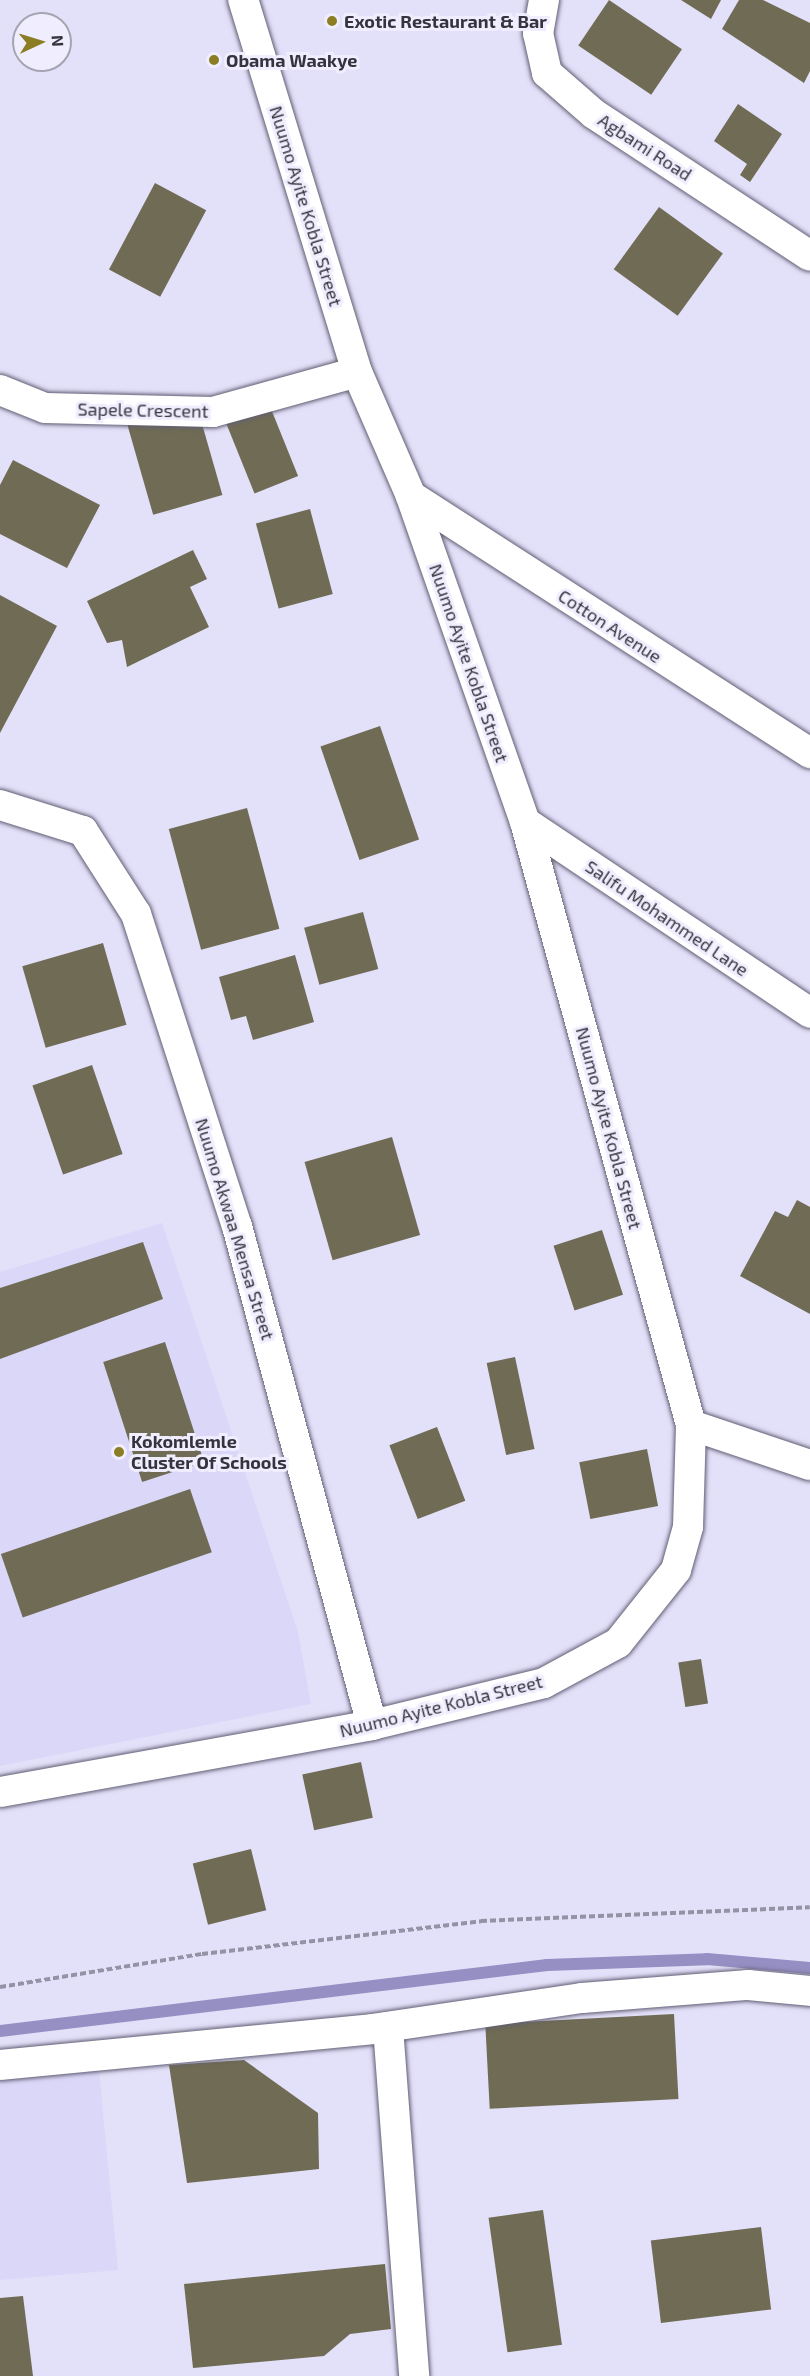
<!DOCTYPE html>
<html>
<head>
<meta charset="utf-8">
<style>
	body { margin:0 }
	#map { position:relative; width:810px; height:2376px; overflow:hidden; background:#e3e0f9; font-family:"Exo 2",sans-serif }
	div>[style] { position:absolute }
	.built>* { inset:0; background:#dbd7f8 }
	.stream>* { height:12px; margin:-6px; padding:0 6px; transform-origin:6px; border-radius:6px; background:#968fc3 }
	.building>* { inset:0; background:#6f6b54; transform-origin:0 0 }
	.path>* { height:4px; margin-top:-2px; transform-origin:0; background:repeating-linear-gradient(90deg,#9492a4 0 6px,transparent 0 9px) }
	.roads { filter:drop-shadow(0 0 2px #615e74) drop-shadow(0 0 2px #615e74) }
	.minor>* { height:30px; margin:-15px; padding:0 15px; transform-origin:15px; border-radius:15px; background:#fff }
	.dots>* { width:16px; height:16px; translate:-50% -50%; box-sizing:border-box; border:3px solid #f0eefe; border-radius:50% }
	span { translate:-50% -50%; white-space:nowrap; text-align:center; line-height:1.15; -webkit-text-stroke:6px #f0eefe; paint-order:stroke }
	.poi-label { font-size:18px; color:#35343e; font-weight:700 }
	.left { translate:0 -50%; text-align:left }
	.street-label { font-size:18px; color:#35343e }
	.north { position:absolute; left:12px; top:12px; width:60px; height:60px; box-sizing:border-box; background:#f0eefe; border:2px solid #a5a4b1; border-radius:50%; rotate:86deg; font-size:16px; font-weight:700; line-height:24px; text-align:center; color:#35343e }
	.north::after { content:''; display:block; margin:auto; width:21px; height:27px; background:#8a7d23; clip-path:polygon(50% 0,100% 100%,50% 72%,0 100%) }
</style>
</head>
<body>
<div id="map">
	<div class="built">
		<div style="clip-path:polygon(162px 1223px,298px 1632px,311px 1704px,0 1766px,0 1272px)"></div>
		<div style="clip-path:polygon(99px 2070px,118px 2270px,0 2280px,0 2080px)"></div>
	</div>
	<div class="stream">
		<div style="left:0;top:2031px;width:551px;rotate:-6.88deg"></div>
		<div style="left:547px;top:1965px;width:160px;rotate:-2.1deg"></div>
		<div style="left:707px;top:1959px;width:103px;rotate:5deg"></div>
	</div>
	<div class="building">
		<div style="left:609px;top:0;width:88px;height:55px;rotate:34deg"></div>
		<div style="clip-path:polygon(681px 0,721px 0,711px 19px)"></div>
		<div style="clip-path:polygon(739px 0,763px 0,810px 23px,810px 71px,804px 83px,722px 29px)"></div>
		<div style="clip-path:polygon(738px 104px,782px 134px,750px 182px,740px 175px,747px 164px,714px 141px)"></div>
		<div style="left:155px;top:183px;width:58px;height:98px;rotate:28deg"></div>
		<div style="left:659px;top:207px;width:79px;height:77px;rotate:36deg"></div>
		<div style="left:194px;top:396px;width:103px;height:72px;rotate:74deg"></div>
		<div style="left:267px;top:399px;width:83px;height:47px;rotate:68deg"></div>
		<div style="clip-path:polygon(13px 460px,100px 505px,67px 568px,0 534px,0 485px)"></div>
		<div style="left:310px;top:509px;width:88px;height:56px;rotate:75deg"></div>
		<div style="clip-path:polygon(193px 550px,207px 579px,190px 587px,209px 627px,127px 667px,122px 640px,107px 643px,87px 601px)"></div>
		<div style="clip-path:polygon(0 595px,57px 626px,0 733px)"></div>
		<div style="left:380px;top:726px;width:120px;height:63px;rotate:71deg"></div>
		<div style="left:247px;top:808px;width:125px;height:81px;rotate:75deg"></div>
		<div style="left:363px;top:912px;width:59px;height:61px;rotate:75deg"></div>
		<div style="left:103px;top:943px;width:85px;height:84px;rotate:74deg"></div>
		<div style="clip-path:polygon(295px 955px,314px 1022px,253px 1040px,246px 1016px,231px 1020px,219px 977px)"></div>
		<div style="left:92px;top:1065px;width:94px;height:63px;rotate:71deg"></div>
		<div style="left:392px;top:1137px;width:102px;height:91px;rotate:74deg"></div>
		<div style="clip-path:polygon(797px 1200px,810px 1207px,810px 1314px,740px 1276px,775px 1211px,788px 1217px)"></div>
		<div style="left:602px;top:1230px;width:68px;height:51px;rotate:72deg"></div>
		<div style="clip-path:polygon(143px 1242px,163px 1299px,0 1359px,0 1288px)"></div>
		<div style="left:165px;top:1342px;width:126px;height:65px;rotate:72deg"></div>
		<div style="left:515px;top:1357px;width:94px;height:29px;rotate:78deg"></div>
		<div style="left:437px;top:1427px;width:79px;height:51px;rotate:69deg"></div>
		<div style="left:647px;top:1449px;width:58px;height:69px;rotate:79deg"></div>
		<div style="left:190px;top:1489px;width:67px;height:200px;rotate:71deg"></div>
		<div style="left:701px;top:1659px;width:45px;height:23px;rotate:81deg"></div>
		<div style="left:361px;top:1762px;width:57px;height:60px;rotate:78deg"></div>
		<div style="left:251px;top:1849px;width:63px;height:60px;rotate:76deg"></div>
		<div style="left:674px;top:2014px;width:85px;height:189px;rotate:87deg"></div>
		<div style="clip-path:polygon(244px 2060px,318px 2113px,319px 2169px,187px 2183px,169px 2065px)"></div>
		<div style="left:543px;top:2210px;width:136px;height:55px;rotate:82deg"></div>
		<div style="left:761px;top:2227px;width:83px;height:111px;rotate:83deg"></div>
		<div style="clip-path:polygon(385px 2264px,391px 2329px,350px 2334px,324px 2356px,193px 2368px,184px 2284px)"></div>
		<div style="clip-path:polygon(23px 2296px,33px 2376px,0 2376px,0 2298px)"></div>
	</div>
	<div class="path">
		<div style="left:0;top:1987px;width:205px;rotate:-9.3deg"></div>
		<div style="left:202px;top:1954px;width:281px;rotate:-6.7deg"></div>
		<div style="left:481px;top:1921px;width:329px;rotate:-2.4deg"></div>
	</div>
	<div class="roads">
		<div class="minor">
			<div style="left:544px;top:0;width:34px;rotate:100deg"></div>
			<div style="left:538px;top:33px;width:41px;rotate:77.3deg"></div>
			<div style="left:547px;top:73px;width:62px;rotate:41.1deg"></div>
			<div style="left:594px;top:114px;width:258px;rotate:33.3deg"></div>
			<div style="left:0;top:390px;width:48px;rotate:21.8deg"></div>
			<div style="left:45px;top:408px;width:168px;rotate:1.4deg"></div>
			<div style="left:213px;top:412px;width:149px;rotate:-15.5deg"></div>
			<div style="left:411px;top:496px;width:475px;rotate:32.8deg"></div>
			<div style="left:0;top:805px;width:87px;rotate:17.4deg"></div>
			<div style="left:83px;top:831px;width:98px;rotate:57.4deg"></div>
			<div style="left:136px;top:914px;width:328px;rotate:72.1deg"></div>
			<div style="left:237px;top:1226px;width:517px;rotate:74.86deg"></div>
			<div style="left:525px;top:822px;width:343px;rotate:33.8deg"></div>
			<div style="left:691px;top:1425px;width:126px;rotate:18.6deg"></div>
			<div style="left:0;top:1792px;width:378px;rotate:-10.2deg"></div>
			<div style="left:372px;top:1725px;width:177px;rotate:-13.7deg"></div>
			<div style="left:544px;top:1683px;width:84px;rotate:-28.4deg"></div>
			<div style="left:618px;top:1643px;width:93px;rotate:-51.5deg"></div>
			<div style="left:676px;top:1570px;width:45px;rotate:-74.4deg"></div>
			<div style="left:688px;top:1527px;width:102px;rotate:-88.3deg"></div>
			<div style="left:691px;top:1425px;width:625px;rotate:-105.39deg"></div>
			<div style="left:525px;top:822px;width:345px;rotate:-109.3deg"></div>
			<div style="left:411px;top:496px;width:135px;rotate:-113.5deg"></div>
			<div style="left:357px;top:372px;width:389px;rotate:-107deg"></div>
			<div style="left:388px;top:2027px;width:350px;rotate:85.7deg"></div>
			<div style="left:0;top:2065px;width:374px;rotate:-5.5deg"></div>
			<div style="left:372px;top:2029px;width:212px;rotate:-8.4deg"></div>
			<div style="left:582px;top:1998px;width:167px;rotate:-4.5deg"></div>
			<div style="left:748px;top:1985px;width:62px;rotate:5.5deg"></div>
		</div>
	</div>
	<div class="dots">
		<div style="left:332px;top:21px;background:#8a7d23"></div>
		<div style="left:214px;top:60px;background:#8a7d23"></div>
		<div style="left:119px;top:1452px;background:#8a7d23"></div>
	</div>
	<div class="poi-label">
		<span class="left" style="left:344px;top:21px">Exotic Restaurant &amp; Bar</span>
		<span class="left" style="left:226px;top:60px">Obama Waakye</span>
		<span class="left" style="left:131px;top:1452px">Kokomlemle<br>Cluster Of Schools</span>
	</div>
	<div class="street-label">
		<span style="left:645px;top:147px;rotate:33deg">Agbami Road</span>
		<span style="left:306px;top:206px;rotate:73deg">Nuumo Ayite Kobla Street</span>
		<span style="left:143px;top:410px;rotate:1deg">Sapele Crescent</span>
		<span style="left:610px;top:626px;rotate:33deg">Cotton Avenue</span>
		<span style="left:469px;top:663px;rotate:71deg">Nuumo Ayite Kobla Street</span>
		<span style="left:667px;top:918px;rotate:34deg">Salifu Mohammed Lane</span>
		<span style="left:609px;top:1128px;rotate:75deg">Nuumo Ayite Kobla Street</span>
		<span style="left:235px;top:1229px;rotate:73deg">Nuumo Akwaa Mensa Street</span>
		<span style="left:441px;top:1706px;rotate:-14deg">Nuumo Ayite Kobla Street</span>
	</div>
	<div class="north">N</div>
</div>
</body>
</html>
